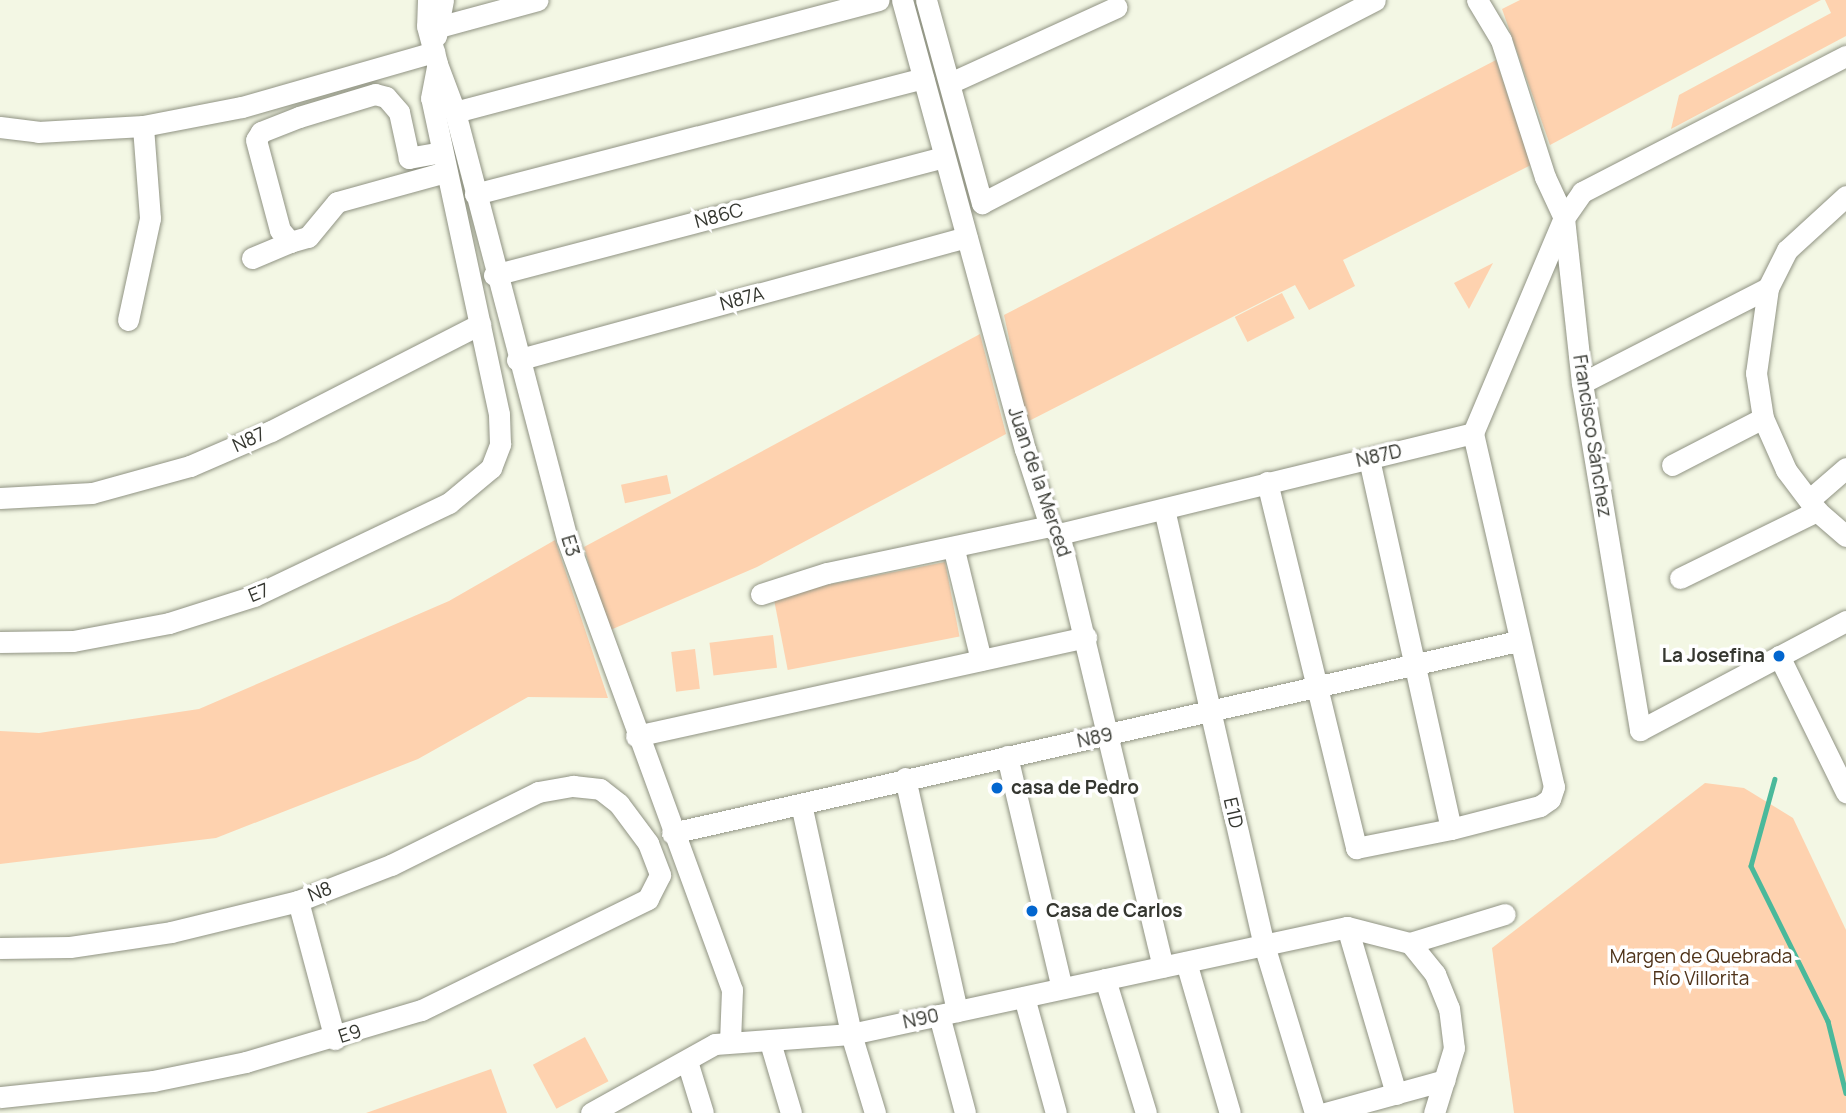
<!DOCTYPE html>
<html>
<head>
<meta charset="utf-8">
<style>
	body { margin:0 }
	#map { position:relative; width:1846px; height:1113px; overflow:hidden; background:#f3f7e4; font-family:Manrope,sans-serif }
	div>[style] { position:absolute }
	.green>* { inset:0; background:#fed2af; transform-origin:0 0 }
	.stream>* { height:4.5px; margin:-2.25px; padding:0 2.25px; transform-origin:2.25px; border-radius:2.25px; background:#4ab99b }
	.roads { filter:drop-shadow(0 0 2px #909383) drop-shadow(0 0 2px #909383) }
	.minor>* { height:21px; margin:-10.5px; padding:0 10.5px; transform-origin:10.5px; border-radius:10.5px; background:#fff }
	.dots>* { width:19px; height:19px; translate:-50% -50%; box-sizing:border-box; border:4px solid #fff; border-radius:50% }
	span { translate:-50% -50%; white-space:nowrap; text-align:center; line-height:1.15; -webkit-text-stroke:7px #fff; paint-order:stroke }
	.street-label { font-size:19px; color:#353730 }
	.poi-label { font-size:19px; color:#353730; font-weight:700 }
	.right { translate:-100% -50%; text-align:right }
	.left { translate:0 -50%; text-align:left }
	.park-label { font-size:19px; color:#4e3218 }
</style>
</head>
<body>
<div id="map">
	<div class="green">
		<div style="clip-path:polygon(1520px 0,1821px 0,1550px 145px,1502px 9px)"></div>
		<div style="clip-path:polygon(1825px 0,1846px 0,1846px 36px,1671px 129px,1679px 95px,1831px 13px)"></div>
		<div style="clip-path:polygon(1496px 60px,1531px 165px,1343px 260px,1355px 286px,1309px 310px,1295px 285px,1027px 422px,1004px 315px)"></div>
		<div style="clip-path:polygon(1493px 263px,1469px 309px,1454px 283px)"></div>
		<div style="left:1282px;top:293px;width:28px;height:53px;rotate:63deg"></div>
		<div style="clip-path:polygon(980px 334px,1006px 434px,757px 567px,608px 631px,584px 547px)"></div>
		<div style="left:667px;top:475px;width:19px;height:47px;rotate:78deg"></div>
		<div style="clip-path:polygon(555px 540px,608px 698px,528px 697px,418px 759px,216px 838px,0 864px,0 731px,39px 733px,199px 709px,449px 601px)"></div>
		<div style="left:945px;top:562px;width:76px;height:175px;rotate:79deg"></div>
		<div style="left:773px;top:635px;width:33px;height:64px;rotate:83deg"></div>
		<div style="left:695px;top:649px;width:40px;height:24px;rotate:83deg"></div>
		<div style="clip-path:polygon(1705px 783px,1744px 788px,1793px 818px,1846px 930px,1846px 1113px,1514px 1113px,1492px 948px)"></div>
		<div style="left:585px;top:1037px;width:50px;height:59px;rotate:62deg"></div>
		<div style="clip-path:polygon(491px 1069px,507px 1113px,366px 1113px)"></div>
	</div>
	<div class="stream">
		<div style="left:1775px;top:779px;width:90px;rotate:105.4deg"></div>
		<div style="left:1751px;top:866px;width:173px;rotate:63.6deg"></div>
		<div style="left:1828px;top:1021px;width:74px;rotate:76deg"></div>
	</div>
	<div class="roads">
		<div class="minor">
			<div style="left:428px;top:0;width:26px;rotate:92deg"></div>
			<div style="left:427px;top:26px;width:39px;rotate:75deg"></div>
			<div style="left:437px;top:64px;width:51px;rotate:69.4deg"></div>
			<div style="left:455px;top:112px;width:441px;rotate:75.3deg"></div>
			<div style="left:567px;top:539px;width:480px;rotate:69.9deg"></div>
			<div style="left:732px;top:990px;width:51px;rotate:92.2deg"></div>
			<div style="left:902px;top:0;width:466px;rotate:74.7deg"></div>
			<div style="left:1025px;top:449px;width:81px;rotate:72deg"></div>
			<div style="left:1050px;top:526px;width:12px;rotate:42deg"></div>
			<div style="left:1059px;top:534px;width:445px;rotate:76.5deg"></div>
			<div style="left:926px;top:0;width:211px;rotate:74.6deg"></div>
			<div style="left:982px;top:203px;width:442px;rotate:-27.3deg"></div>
			<div style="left:1477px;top:0;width:47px;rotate:59deg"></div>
			<div style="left:1501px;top:40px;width:144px;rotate:72.2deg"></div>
			<div style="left:1545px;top:177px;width:45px;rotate:65.1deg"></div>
			<div style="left:1564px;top:218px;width:166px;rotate:83.8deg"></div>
			<div style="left:1582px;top:383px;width:352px;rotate:80.5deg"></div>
			<div style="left:1640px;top:730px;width:233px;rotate:-27.9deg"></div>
			<div style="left:442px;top:26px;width:99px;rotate:-15.2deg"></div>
			<div style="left:436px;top:36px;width:37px;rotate:-79deg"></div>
			<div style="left:950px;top:83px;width:183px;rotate:-24.5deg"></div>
			<div style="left:455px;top:112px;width:438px;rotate:-14.8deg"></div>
			<div style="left:0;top:127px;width:38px;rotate:7deg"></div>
			<div style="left:38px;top:132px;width:105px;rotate:-3.3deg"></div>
			<div style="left:143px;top:126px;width:101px;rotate:-10.9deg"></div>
			<div style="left:242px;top:107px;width:200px;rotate:-16deg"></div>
			<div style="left:442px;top:152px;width:34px;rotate:170deg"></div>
			<div style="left:409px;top:158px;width:47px;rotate:-102.3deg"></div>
			<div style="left:399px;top:112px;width:20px;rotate:-131deg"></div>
			<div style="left:386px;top:97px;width:11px;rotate:-165deg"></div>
			<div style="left:375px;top:94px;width:79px;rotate:163.2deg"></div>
			<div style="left:299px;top:117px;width:41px;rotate:158.5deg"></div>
			<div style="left:261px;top:132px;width:9px;rotate:122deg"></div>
			<div style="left:256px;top:140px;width:93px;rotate:75.1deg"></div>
			<div style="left:280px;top:230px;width:16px;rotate:50deg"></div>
			<div style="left:290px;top:242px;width:19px;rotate:-16deg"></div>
			<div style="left:308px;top:237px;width:45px;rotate:-50.4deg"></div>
			<div style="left:337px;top:202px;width:113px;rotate:-15.4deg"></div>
			<div style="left:475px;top:194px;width:463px;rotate:-14.5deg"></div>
			<div style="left:1846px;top:196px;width:80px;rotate:137.5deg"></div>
			<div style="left:1787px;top:250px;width:42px;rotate:116.6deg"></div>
			<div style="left:1768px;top:288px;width:86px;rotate:98deg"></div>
			<div style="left:1756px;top:373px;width:46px;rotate:81.2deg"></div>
			<div style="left:1763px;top:418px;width:57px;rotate:66.1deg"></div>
			<div style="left:1786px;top:470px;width:51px;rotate:52.9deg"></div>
			<div style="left:1817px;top:511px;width:38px;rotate:41deg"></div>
			<div style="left:252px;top:258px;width:41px;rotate:-22.8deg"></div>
			<div style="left:494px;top:275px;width:464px;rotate:-14.7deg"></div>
			<div style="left:128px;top:320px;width:104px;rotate:-77.8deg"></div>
			<div style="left:150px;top:218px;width:92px;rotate:-94.4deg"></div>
			<div style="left:517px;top:360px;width:466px;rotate:-15.3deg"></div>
			<div style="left:1582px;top:383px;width:209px;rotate:-27.1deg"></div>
			<div style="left:1473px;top:433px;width:233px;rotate:-67.1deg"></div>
			<div style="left:1564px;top:218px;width:32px;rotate:-55deg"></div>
			<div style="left:1582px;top:192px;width:297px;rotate:-27.3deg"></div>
			<div style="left:1369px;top:459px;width:379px;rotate:77.5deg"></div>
			<div style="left:1672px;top:465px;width:102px;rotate:-27.3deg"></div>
			<div style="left:1267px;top:482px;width:377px;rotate:76.3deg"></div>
			<div style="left:1356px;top:848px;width:97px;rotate:-11.3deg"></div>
			<div style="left:1451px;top:829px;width:92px;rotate:-14.5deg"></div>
			<div style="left:1540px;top:806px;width:12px;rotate:-35deg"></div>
			<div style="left:1550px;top:799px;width:13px;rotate:-72deg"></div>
			<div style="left:1554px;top:787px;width:363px;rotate:-102.9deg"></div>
			<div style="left:0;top:498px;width:92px;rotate:-3.1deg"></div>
			<div style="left:92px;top:493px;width:102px;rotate:-15.4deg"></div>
			<div style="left:190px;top:466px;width:88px;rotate:-23.4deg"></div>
			<div style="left:271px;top:431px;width:235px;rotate:-27.1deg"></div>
			<div style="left:1809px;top:500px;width:49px;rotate:-40.9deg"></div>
			<div style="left:1164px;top:509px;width:447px;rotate:77.1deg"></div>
			<div style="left:1264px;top:945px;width:176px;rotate:73.1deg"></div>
			<div style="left:1059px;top:534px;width:426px;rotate:-13.7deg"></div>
			<div style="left:954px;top:550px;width:113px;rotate:76.2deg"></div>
			<div style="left:1680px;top:578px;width:153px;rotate:-26.1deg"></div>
			<div style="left:761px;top:594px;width:69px;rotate:-17.7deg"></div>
			<div style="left:827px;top:573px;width:228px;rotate:-11.9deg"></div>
			<div style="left:0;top:642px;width:73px;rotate:-0.8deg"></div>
			<div style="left:73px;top:641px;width:98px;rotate:-10.6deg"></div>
			<div style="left:169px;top:623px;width:89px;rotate:-17.6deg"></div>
			<div style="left:254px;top:596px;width:216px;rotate:-25.5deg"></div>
			<div style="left:449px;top:503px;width:55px;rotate:-39.8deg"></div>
			<div style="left:491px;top:468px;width:26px;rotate:-69deg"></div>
			<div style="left:500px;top:444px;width:30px;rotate:-92deg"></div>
			<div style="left:499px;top:414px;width:323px;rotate:-102.1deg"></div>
			<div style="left:431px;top:98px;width:33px;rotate:-79deg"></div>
			<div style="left:1779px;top:656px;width:152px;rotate:63.8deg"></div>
			<div style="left:636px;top:736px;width:461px;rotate:-12.4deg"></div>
			<div style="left:1007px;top:756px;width:238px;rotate:76.7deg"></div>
			<div style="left:905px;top:778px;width:239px;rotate:77.4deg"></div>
			<div style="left:801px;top:804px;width:235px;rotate:77.7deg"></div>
			<div style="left:851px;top:1034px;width:83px;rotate:73.1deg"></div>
			<div style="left:672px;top:833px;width:868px;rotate:-12.79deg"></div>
			<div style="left:298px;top:901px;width:143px;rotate:75deg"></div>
			<div style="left:1347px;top:927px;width:174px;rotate:73.6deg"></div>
			<div style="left:1410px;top:943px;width:99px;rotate:-17deg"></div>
			<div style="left:0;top:948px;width:70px;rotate:-0.8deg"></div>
			<div style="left:70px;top:947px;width:102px;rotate:-8.4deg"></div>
			<div style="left:171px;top:932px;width:131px;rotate:-13.7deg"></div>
			<div style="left:298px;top:901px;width:100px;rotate:-21.2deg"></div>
			<div style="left:391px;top:865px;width:164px;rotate:-26.4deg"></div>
			<div style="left:538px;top:792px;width:36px;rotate:-10deg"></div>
			<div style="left:573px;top:786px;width:27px;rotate:6deg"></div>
			<div style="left:600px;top:789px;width:24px;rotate:38deg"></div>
			<div style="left:619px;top:804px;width:49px;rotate:53.4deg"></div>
			<div style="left:648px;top:843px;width:34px;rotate:69deg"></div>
			<div style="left:660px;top:875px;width:27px;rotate:117deg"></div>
			<div style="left:648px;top:899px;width:253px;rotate:153.9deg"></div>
			<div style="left:421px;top:1010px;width:183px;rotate:163.5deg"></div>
			<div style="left:246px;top:1062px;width:95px;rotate:168.5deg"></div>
			<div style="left:153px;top:1081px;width:154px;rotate:174deg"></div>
			<div style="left:1186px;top:962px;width:157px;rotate:73.8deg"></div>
			<div style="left:1105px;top:979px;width:140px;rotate:73deg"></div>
			<div style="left:1024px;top:997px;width:120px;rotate:74.6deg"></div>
			<div style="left:939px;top:1015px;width:101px;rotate:75.1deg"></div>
			<div style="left:770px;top:1042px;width:74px;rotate:73.5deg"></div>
			<div style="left:687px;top:1061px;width:54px;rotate:72.9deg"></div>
			<div style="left:591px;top:1113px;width:142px;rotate:-29.1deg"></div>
			<div style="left:715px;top:1044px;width:136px;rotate:-4.2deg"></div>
			<div style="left:851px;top:1034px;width:507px;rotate:-12.17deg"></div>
			<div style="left:1347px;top:927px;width:65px;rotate:14.3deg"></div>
			<div style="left:1410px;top:943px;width:40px;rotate:51deg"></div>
			<div style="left:1435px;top:974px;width:37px;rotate:68deg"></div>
			<div style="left:1449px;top:1008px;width:40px;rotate:82.9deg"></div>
			<div style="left:1454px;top:1048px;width:68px;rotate:107.1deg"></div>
			<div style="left:1325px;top:1113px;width:124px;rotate:-15.4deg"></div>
		</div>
	</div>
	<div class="dots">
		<div style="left:1779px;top:656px;background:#0266cf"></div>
		<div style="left:997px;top:788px;background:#0266cf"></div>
		<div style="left:1032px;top:911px;background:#0266cf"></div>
	</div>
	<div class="street-label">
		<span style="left:719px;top:216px;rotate:-15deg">N86C</span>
		<span style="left:742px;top:299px;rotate:-15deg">N87A</span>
		<span style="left:1592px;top:436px;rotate:81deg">Francisco Sánchez</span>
		<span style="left:249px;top:440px;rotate:-24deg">N87</span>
		<span style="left:1379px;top:456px;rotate:-13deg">N87D</span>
		<span style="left:1039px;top:482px;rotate:71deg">Juan de la Merced</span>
		<span style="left:570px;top:546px;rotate:73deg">E3</span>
		<span style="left:259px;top:593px;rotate:-22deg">E7</span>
		<span style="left:1095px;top:738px;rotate:-12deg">N89</span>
		<span style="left:1233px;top:813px;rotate:77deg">E1D</span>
		<span style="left:320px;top:892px;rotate:-21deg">N8</span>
		<span style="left:921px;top:1019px;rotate:-12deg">N90</span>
		<span style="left:350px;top:1034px;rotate:-18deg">E9</span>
	</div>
	<div class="poi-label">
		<span class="right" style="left:1765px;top:656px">La Josefina</span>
		<span class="left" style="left:1011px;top:788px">casa de Pedro</span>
		<span class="left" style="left:1046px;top:911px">Casa de Carlos</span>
	</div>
	<div class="park-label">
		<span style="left:1701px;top:968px">Margen de Quebrada<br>Río Villorita</span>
	</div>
</div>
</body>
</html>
